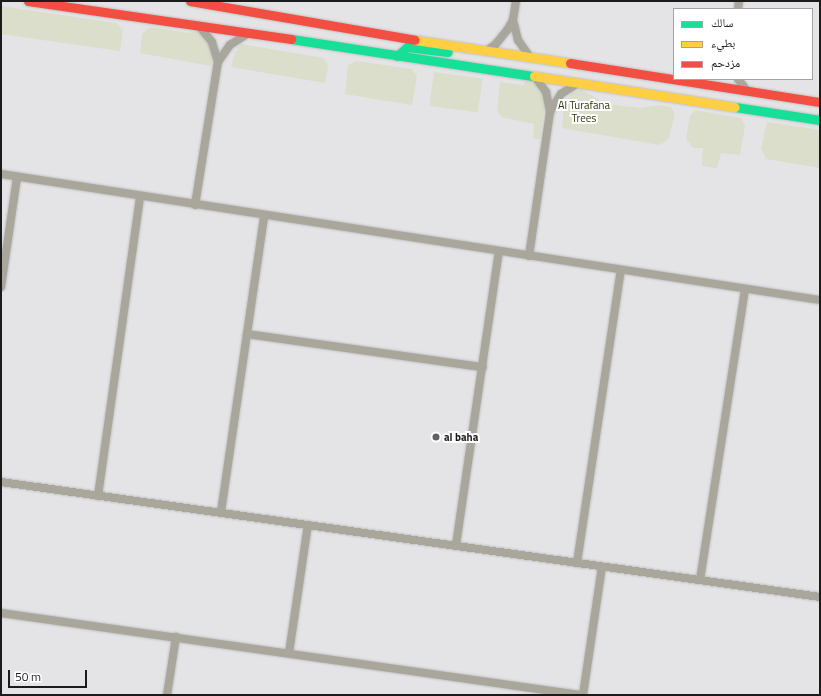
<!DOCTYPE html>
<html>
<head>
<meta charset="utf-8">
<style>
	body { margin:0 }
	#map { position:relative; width:821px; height:696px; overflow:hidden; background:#e4e4e7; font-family:"Titillium Web","Noto Naskh Arabic",sans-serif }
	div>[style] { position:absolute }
	.green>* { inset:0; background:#dadeca; transform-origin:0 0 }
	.roads { filter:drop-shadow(0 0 1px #c1c1c2) drop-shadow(0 0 1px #c1c1c2) }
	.street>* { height:8px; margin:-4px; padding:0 4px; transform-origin:4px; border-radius:4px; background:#a9a69c }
	.fast>* { height:9px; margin:-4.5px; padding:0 4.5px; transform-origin:4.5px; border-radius:4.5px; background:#16e098 }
	.slow>* { height:9px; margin:-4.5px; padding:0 4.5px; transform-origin:4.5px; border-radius:4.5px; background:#ffcf43 }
	.jam>* { height:9px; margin:-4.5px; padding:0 4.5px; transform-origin:4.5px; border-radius:4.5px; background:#f24e42 }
	.dots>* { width:11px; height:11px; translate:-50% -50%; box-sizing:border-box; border:2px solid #fff; border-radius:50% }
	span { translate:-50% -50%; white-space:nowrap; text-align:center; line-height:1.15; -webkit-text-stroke:4px #fff; paint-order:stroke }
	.park-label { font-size:11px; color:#303706 }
	.poi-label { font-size:11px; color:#1b1b1c; font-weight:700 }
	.left { translate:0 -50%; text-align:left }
	.frame { position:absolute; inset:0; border:2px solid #1b1b1c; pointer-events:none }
	.legend { position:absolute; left:673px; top:8px; width:140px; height:72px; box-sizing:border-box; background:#fff; border:1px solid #a4a4a4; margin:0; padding:5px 7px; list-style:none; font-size:12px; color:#1b1b1c }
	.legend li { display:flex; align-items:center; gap:8px; height:20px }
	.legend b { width:20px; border:1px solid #a4a4a4 }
	.scale { position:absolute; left:8px; top:670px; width:79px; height:18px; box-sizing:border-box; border:2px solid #1b1b1c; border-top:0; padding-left:5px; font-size:12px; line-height:14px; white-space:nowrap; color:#1b1b1c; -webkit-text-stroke:3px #fff; paint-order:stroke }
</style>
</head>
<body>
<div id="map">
	<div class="green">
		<div style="clip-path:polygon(1px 6px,116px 23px,123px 30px,120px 51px,1px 34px)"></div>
		<div style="clip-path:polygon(150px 27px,190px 33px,198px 30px,208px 36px,214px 56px,211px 66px,140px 53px,142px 34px)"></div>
		<div style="clip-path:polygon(241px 44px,324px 58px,328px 66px,325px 83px,231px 67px,235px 52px)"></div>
		<div style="clip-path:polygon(356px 61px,412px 69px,417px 76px,412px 105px,345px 94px,348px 65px)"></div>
		<div style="left:434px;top:72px;width:49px;height:34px;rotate:8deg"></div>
		<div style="clip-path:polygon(526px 81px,533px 81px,542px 91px,545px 101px,540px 139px,533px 139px,534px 124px,501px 117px,497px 109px,500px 82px,523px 85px)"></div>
		<div style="clip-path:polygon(581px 89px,606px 104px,640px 108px,662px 105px,671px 107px,675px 114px,669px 138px,665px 142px,659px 145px,562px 128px,565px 101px,573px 92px)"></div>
		<div style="clip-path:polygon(695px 110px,741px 118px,745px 126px,740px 155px,721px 153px,717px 168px,702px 166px,703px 148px,693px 148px,686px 138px,690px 116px)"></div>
		<div style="clip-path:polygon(767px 122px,820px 130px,820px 168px,766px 159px,761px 148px)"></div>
	</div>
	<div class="roads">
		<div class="street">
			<div style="left:738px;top:9px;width:8px;rotate:-83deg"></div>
			<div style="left:513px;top:20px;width:21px;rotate:76deg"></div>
			<div style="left:518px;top:40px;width:21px;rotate:55deg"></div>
			<div style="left:486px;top:51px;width:11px;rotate:-34deg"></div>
			<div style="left:495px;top:45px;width:21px;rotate:-51deg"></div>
			<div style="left:508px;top:29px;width:10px;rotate:-61deg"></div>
			<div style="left:513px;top:20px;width:19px;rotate:-81deg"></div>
			<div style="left:218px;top:62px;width:21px;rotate:-55deg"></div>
			<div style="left:230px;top:45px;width:20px;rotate:-33deg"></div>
			<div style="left:738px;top:79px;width:15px;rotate:53deg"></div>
			<div style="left:550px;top:112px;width:21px;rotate:-59deg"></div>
			<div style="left:561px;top:94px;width:20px;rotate:-33deg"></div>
			<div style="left:1px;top:174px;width:829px;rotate:8.75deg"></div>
			<div style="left:195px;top:205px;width:145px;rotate:-80.9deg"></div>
			<div style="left:218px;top:62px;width:21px;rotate:-107deg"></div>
			<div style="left:212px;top:42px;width:19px;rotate:-129deg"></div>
			<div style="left:529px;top:256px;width:146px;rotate:-81.7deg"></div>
			<div style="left:550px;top:112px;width:20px;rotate:-101deg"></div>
			<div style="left:546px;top:92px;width:19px;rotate:-126deg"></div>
			<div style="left:1px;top:287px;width:111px;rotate:-81.7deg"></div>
			<div style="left:247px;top:334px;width:238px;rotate:8deg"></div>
			<div style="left:1px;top:482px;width:827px;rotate:7.99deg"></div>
			<div style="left:98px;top:496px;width:302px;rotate:-82deg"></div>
			<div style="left:221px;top:512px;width:299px;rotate:-81.7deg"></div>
			<div style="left:456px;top:545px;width:297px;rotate:-81.7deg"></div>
			<div style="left:577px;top:563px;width:296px;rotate:-81.5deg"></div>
			<div style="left:700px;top:580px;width:294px;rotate:-81.2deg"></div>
			<div style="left:1px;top:613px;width:585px;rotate:8.06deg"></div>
			<div style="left:289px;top:653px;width:129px;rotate:-81.6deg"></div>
			<div style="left:167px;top:695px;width:59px;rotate:-81.2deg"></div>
			<div style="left:583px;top:695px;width:129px;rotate:-81.6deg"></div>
		</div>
		<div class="fast">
			<div style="left:291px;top:39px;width:246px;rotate:8.7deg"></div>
			<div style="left:397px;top:56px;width:13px;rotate:-42deg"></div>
			<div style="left:407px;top:47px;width:41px;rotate:7deg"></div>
			<div style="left:735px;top:107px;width:86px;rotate:8.7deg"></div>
		</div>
		<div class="slow">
			<div style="left:415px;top:40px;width:157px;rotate:8.4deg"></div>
			<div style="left:534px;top:76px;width:203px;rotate:8.8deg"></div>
		</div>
		<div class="jam">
			<div style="left:28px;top:1px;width:266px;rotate:8.2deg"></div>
			<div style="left:190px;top:1px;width:228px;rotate:9.8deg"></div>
			<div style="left:570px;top:63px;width:253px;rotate:8.9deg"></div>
		</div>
	</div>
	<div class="dots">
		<div style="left:436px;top:437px;background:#616163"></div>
	</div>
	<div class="park-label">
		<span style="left:584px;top:112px">Al Turafana<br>Trees</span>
	</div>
	<div class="poi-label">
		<span class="left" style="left:444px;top:437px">al baha</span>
	</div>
	<div class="frame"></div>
	<ul class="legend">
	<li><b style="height:5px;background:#16e098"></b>سالك</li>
	<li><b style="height:5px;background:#ffcf43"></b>بطيء</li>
	<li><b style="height:5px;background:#f24e42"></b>مزدحم</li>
	</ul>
	<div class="scale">50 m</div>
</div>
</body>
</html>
